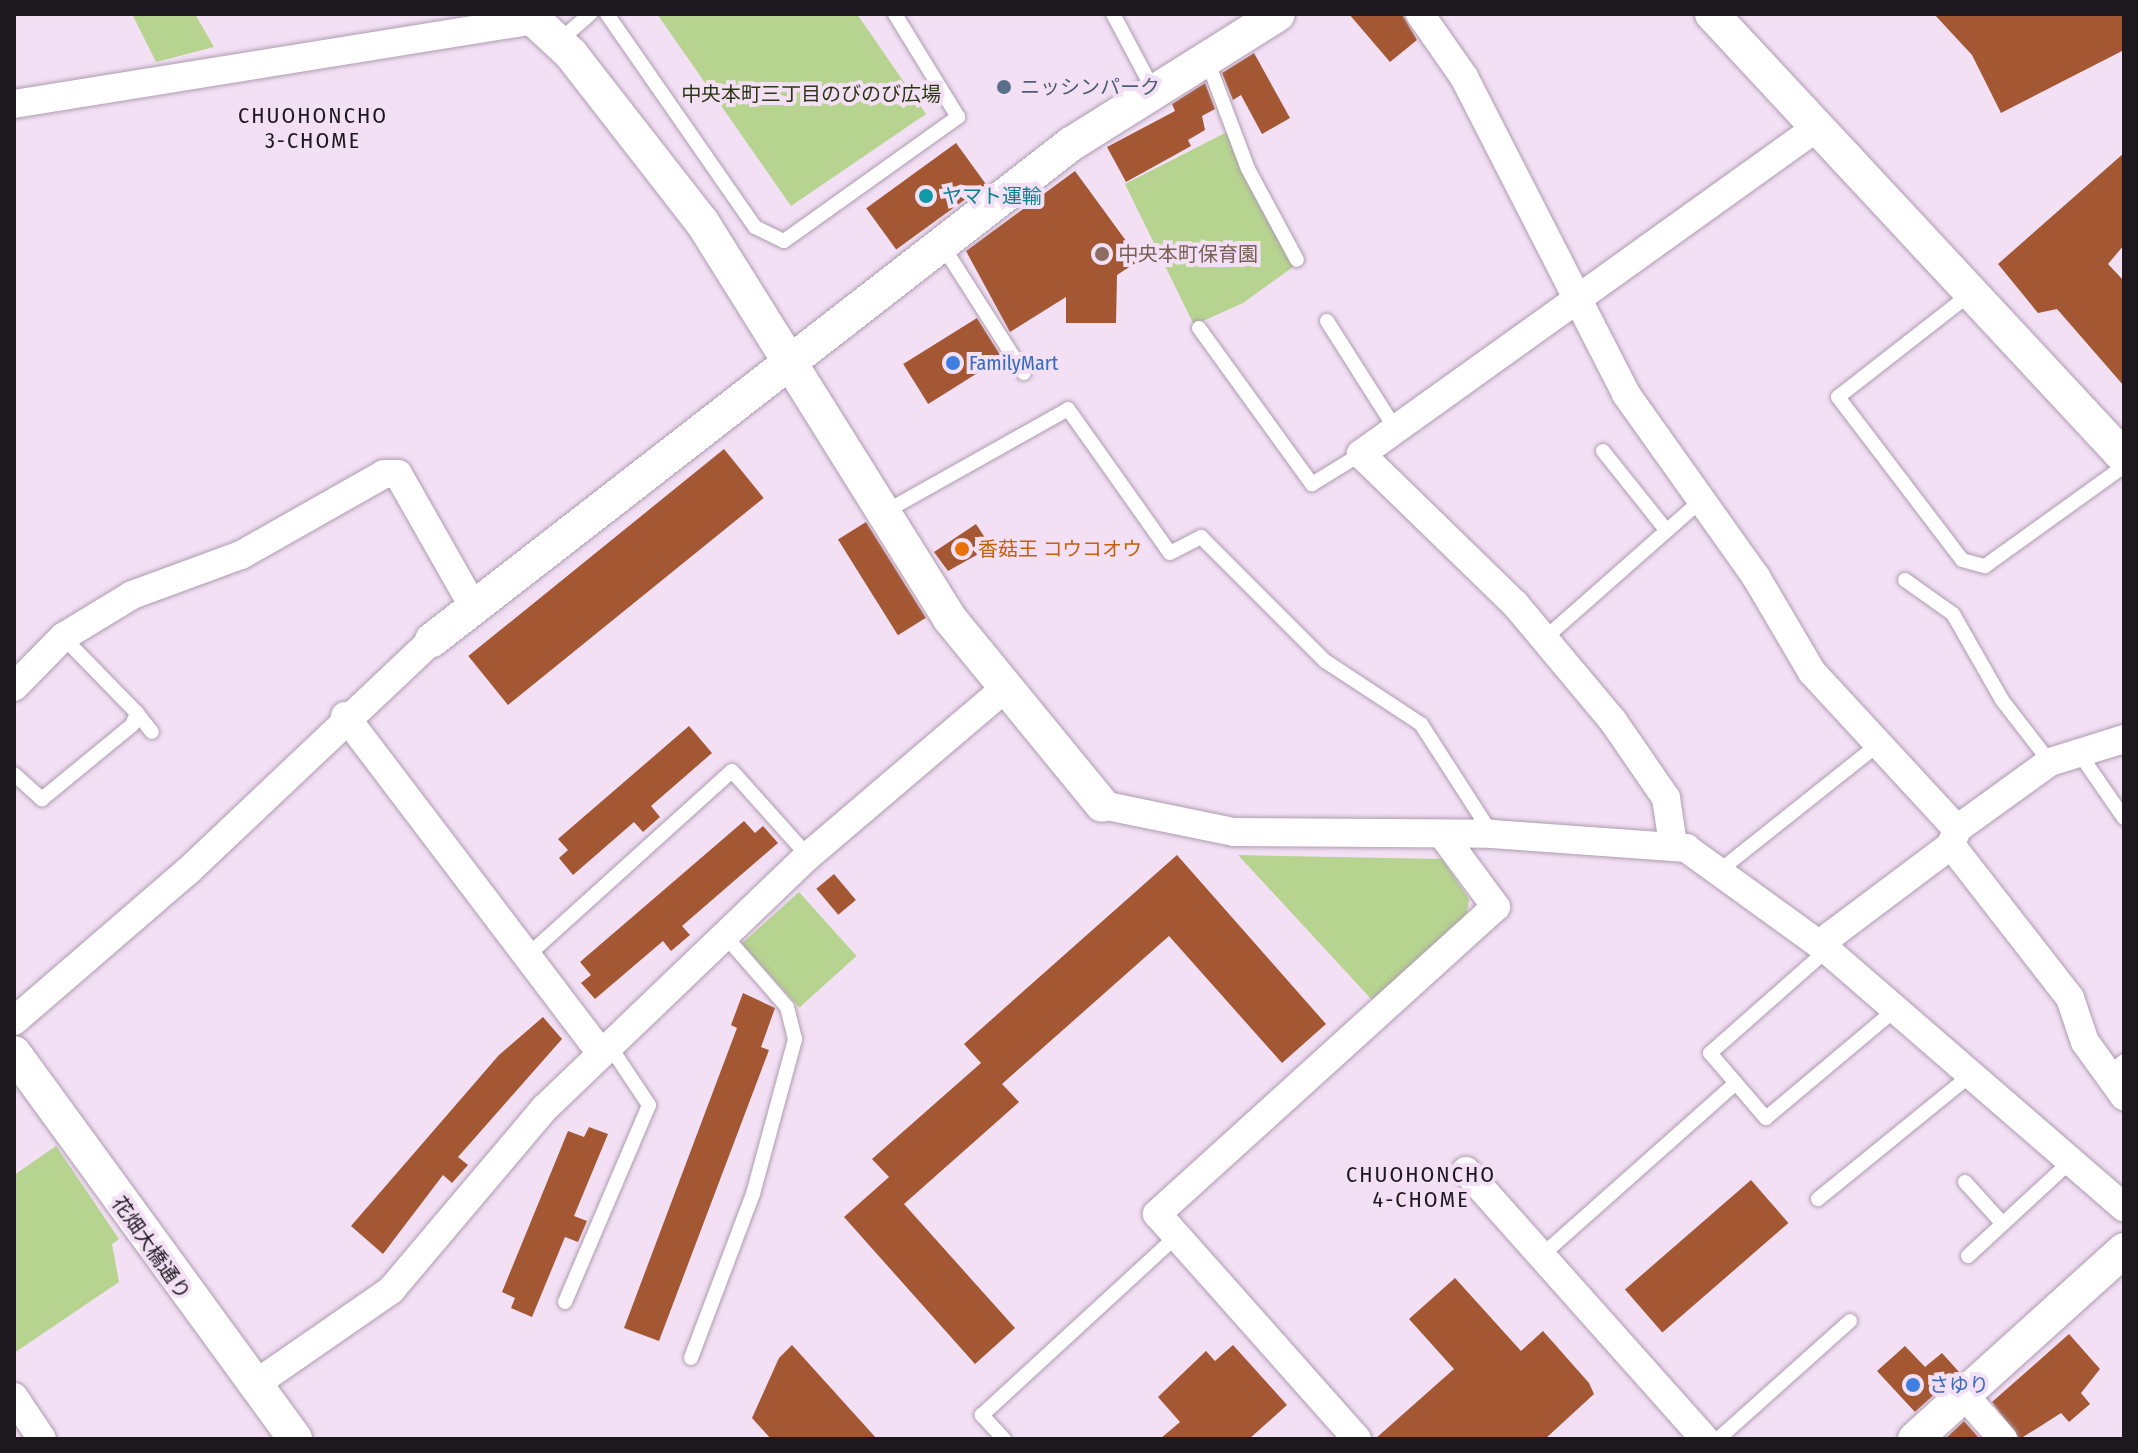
<!DOCTYPE html>
<html>
<head>
<meta charset="utf-8">
<style>
	body { margin:0 }
	#map { position:relative; width:2138px; height:1453px; overflow:hidden; background:#f3e0f5; font-family:"Fira Sans Condensed","Noto Sans JP",sans-serif }
	div>[style] { position:absolute }
	.green>* { inset:0; background:#b6d38f; transform-origin:0 0 }
	.building>* { inset:0; background:#a45733; transform-origin:0 0 }
	.roads { filter:drop-shadow(0 0 2px #ae9cb0) drop-shadow(0 0 2px #ae9cb0) }
	.service>* { height:14px; margin:-7px; padding:0 7px; transform-origin:7px; border-radius:7px; background:#fff }
	.minor>* { height:28px; margin:-14px; padding:0 14px; transform-origin:14px; border-radius:14px; background:#fff }
	.tertiary>* { height:34px; margin:-17px; padding:0 17px; transform-origin:17px; border-radius:17px; background:#fff }
	.dots>* { width:22px; height:22px; translate:-50% -50%; box-sizing:border-box; border:4px solid #f3e0f5; border-radius:50% }
	span { translate:-50% -50%; white-space:nowrap; text-align:center; line-height:1.15; -webkit-text-stroke:8px #f3e0f5; paint-order:stroke }
	.service-label { font-size:20px; color:#4e5e75 }
	.left { translate:0 -50%; text-align:left }
	.park-label { font-size:20px; color:#2a3715 }
	.culture-label { font-size:20px; color:#0d838f }
	.education-label { font-size:20px; color:#785e54 }
	.shop-label { font-size:20px; color:#366cbe }
	.food-label { font-size:20px; color:#c56008 }
	.street-label { font-size:20px; color:#1d171e }
	.neighbourhood-label { font-size:22px; color:#1d171e; letter-spacing:2px }
	.frame { position:absolute; inset:0; border:16px solid #1d171e; pointer-events:none }
</style>
</head>
<body>
<div id="map">
	<div class="green">
		<div style="clip-path:polygon(132px 14px,195px 14px,214px 47px,156px 62px)"></div>
		<div style="clip-path:polygon(657px 14px,857px 14px,926px 114px,791px 206px)"></div>
		<div style="clip-path:polygon(1227px 132px,1293px 267px,1243px 303px,1194px 325px,1125px 184px)"></div>
		<div style="clip-path:polygon(1238px 855px,1442px 859px,1469px 899px,1467px 915px,1373px 1001px)"></div>
		<div style="left:799px;top:892px;width:86px;height:77px;rotate:48deg"></div>
		<div style="clip-path:polygon(56px 1146px,119px 1239px,112px 1244px,119px 1282px,14px 1353px,14px 1175px)"></div>
	</div>
	<div class="building">
		<div style="clip-path:polygon(1349px 14px,1402px 14px,1417px 40px,1390px 62px)"></div>
		<div style="clip-path:polygon(1934px 14px,2124px 14px,2124px 50px,2001px 113px,1972px 55px)"></div>
		<div style="clip-path:polygon(1254px 53px,1290px 118px,1262px 134px,1241px 95px,1233px 100px,1222px 73px)"></div>
		<div style="clip-path:polygon(1205px 83px,1215px 109px,1202px 116px,1205px 130px,1188px 140px,1191px 146px,1126px 182px,1107px 147px,1175px 111px,1172px 104px)"></div>
		<div style="left:956px;top:143px;width:51px;height:111px;rotate:54deg"></div>
		<div style="clip-path:polygon(2124px 153px,2124px 245px,2108px 264px,2124px 281px,2124px 386px,2057px 309px,2038px 313px,1998px 264px)"></div>
		<div style="clip-path:polygon(1075px 171px,1140px 260px,1117px 275px,1116px 323px,1066px 323px,1066px 297px,1010px 332px,966px 251px)"></div>
		<div style="left:977px;top:318px;width:47px;height:87px;rotate:58deg"></div>
		<div style="left:724px;top:449px;width:63px;height:329px;rotate:51deg"></div>
		<div style="left:866px;top:522px;width:113px;height:33px;rotate:58deg"></div>
		<div style="clip-path:polygon(976px 524px,991px 547px,948px 571px,934px 552px)"></div>
		<div style="clip-path:polygon(689px 726px,712px 753px,651px 806px,660px 817px,643px 832px,634px 822px,573px 875px,559px 858px,568px 850px,558px 839px)"></div>
		<div style="clip-path:polygon(744px 821px,755px 833px,763px 826px,778px 843px,682px 926px,690px 935px,671px 951px,663px 941px,595px 999px,581px 983px,591px 975px,580px 962px)"></div>
		<div style="clip-path:polygon(1177px 855px,1326px 1024px,1282px 1063px,1169px 936px,1002px 1084px,1019px 1102px,904px 1204px,1015px 1328px,975px 1364px,844px 1217px,889px 1177px,872px 1159px,981px 1063px,964px 1044px)"></div>
		<div style="left:834px;top:874px;width:34px;height:23px;rotate:50deg"></div>
		<div style="clip-path:polygon(743px 993px,775px 1008px,761px 1047px,769px 1050px,659px 1341px,624px 1328px,737px 1028px,731px 1025px)"></div>
		<div style="clip-path:polygon(543px 1017px,562px 1039px,458px 1157px,468px 1165px,452px 1183px,443px 1175px,383px 1254px,351px 1226px,499px 1055px)"></div>
		<div style="clip-path:polygon(589px 1127px,608px 1134px,574px 1216px,587px 1221px,578px 1242px,565px 1237px,532px 1317px,511px 1308px,515px 1298px,502px 1292px,568px 1131px,584px 1137px)"></div>
		<div style="left:1751px;top:1180px;width:57px;height:167px;rotate:49deg"></div>
		<div style="clip-path:polygon(1455px 1278px,1521px 1351px,1543px 1331px,1589px 1383px,1594px 1394px,1545px 1439px,1375px 1439px,1454px 1369px,1409px 1319px)"></div>
		<div style="clip-path:polygon(2069px 1334px,2100px 1369px,2081px 1393px,2090px 1404px,2069px 1422px,2061px 1413px,2020px 1439px,1992px 1402px)"></div>
		<div style="clip-path:polygon(792px 1345px,877px 1439px,771px 1439px,752px 1418px,779px 1358px)"></div>
		<div style="clip-path:polygon(1233px 1345px,1287px 1405px,1249px 1439px,1160px 1439px,1180px 1422px,1158px 1397px,1206px 1351px,1215px 1361px)"></div>
		<div style="clip-path:polygon(1905px 1346px,1925px 1367px,1942px 1353px,1959px 1372px,1915px 1412px,1877px 1371px)"></div>
		<div style="clip-path:polygon(1964px 1421px,1980px 1439px,1945px 1439px)"></div>
	</div>
	<div class="roads">
		<div class="service">
			<div style="left:607px;top:14px;width:259px;rotate:55.2deg"></div>
			<div style="left:755px;top:227px;width:32px;rotate:26deg"></div>
			<div style="left:784px;top:241px;width:214px;rotate:-35.5deg"></div>
			<div style="left:958px;top:117px;width:121px;rotate:-121.5deg"></div>
			<div style="left:1113px;top:14px;width:87px;rotate:62deg"></div>
			<div style="left:558px;top:42px;width:43px;rotate:-41.2deg"></div>
			<div style="left:1207px;top:60px;width:116px;rotate:69.4deg"></div>
			<div style="left:1248px;top:169px;width:103px;rotate:61.7deg"></div>
			<div style="left:942px;top:245px;width:152px;rotate:57.4deg"></div>
			<div style="left:1970px;top:294px;width:167px;rotate:142deg"></div>
			<div style="left:1838px;top:397px;width:205px;rotate:52.7deg"></div>
			<div style="left:1962px;top:560px;width:24px;rotate:15deg"></div>
			<div style="left:1985px;top:566px;width:171px;rotate:-35.7deg"></div>
			<div style="left:1327px;top:321px;width:127px;rotate:57.6deg"></div>
			<div style="left:1199px;top:328px;width:193px;rotate:54.1deg"></div>
			<div style="left:1312px;top:484px;width:57px;rotate:-31.5deg"></div>
			<div style="left:1603px;top:451px;width:101px;rotate:51.4deg"></div>
			<div style="left:883px;top:513px;width:212px;rotate:-29.3deg"></div>
			<div style="left:1068px;top:409px;width:176px;rotate:54.7deg"></div>
			<div style="left:1170px;top:553px;width:35px;rotate:-27deg"></div>
			<div style="left:1201px;top:537px;width:175px;rotate:45deg"></div>
			<div style="left:1325px;top:661px;width:115px;rotate:33.3deg"></div>
			<div style="left:1421px;top:724px;width:131px;rotate:57.2deg"></div>
			<div style="left:1905px;top:580px;width:59px;rotate:35.3deg"></div>
			<div style="left:1953px;top:614px;width:99px;rotate:60.3deg"></div>
			<div style="left:2002px;top:700px;width:78px;rotate:52.3deg"></div>
			<div style="left:1544px;top:639px;width:212px;rotate:-41.4deg"></div>
			<div style="left:137px;top:713px;width:24px;rotate:52deg"></div>
			<div style="left:2079px;top:753px;width:79px;rotate:55.3deg"></div>
			<div style="left:14px;top:774px;width:38px;rotate:42deg"></div>
			<div style="left:42px;top:799px;width:117px;rotate:-39.4deg"></div>
			<div style="left:132px;top:725px;width:13px;rotate:-67deg"></div>
			<div style="left:137px;top:713px;width:106px;rotate:-134.2deg"></div>
			<div style="left:1719px;top:871px;width:199px;rotate:-38.5deg"></div>
			<div style="left:1827px;top:950px;width:156px;rotate:138.6deg"></div>
			<div style="left:1710px;top:1053px;width:86px;rotate:49.3deg"></div>
			<div style="left:1766px;top:1118px;width:171px;rotate:-40deg"></div>
			<div style="left:527px;top:956px;width:276px;rotate:-42.1deg"></div>
			<div style="left:732px;top:771px;width:114px;rotate:48.2deg"></div>
			<div style="left:2108px;top:1074px;width:21px;rotate:-39deg"></div>
			<div style="left:1965px;top:1182px;width:55px;rotate:47.9deg"></div>
			<div style="left:1818px;top:1199px;width:198px;rotate:-39.1deg"></div>
			<div style="left:1542px;top:1255px;width:259px;rotate:-41.6deg"></div>
			<div style="left:1968px;top:1256px;width:142px;rotate:-42.7deg"></div>
			<div style="left:565px;top:1302px;width:214px;rotate:-66.9deg"></div>
			<div style="left:649px;top:1105px;width:72px;rotate:-123.7deg"></div>
			<div style="left:691px;top:1358px;width:175px;rotate:-69.3deg"></div>
			<div style="left:753px;top:1194px;width:161px;rotate:-74.8deg"></div>
			<div style="left:795px;top:1039px;width:33px;rotate:-104deg"></div>
			<div style="left:787px;top:1007px;width:94px;rotate:-131.1deg"></div>
			<div style="left:1004px;top:1439px;width:33px;rotate:-133deg"></div>
			<div style="left:982px;top:1415px;width:265px;rotate:-42.6deg"></div>
			<div style="left:1718px;top:1439px;width:177px;rotate:-41.8deg"></div>
		</div>
		<div class="minor">
			<div style="left:1420px;top:14px;width:77px;rotate:55.1deg"></div>
			<div style="left:1464px;top:77px;width:356px;rotate:62.9deg"></div>
			<div style="left:1626px;top:394px;width:224px;rotate:54.6deg"></div>
			<div style="left:1756px;top:577px;width:110px;rotate:59.5deg"></div>
			<div style="left:1812px;top:672px;width:214px;rotate:47.3deg"></div>
			<div style="left:14px;top:104px;width:528px;rotate:-9.16deg"></div>
			<div style="left:14px;top:687px;width:70px;rotate:-45.6deg"></div>
			<div style="left:63px;top:637px;width:81px;rotate:-31.3deg"></div>
			<div style="left:132px;top:595px;width:116px;rotate:-20.2deg"></div>
			<div style="left:241px;top:555px;width:164px;rotate:-29.5deg"></div>
			<div style="left:384px;top:474px;width:14px"></div>
			<div style="left:398px;top:474px;width:154px;rotate:60.4deg"></div>
			<div style="left:345px;top:716px;width:423px;rotate:52.8deg"></div>
			<div style="left:1102px;top:805px;width:135px;rotate:11.6deg"></div>
			<div style="left:1234px;top:832px;width:258px;rotate:0.4deg"></div>
			<div style="left:1492px;top:834px;width:195px;rotate:4.1deg"></div>
			<div style="left:1686px;top:848px;width:174px;rotate:35.9deg"></div>
			<div style="left:1827px;top:950px;width:393px;rotate:40.9deg"></div>
			<div style="left:1673px;top:844px;width:47px;rotate:-98.7deg"></div>
			<div style="left:1666px;top:798px;width:93px;rotate:-124.5deg"></div>
			<div style="left:1613px;top:721px;width:153px;rotate:-129.9deg"></div>
			<div style="left:1515px;top:604px;width:215px;rotate:-135.8deg"></div>
			<div style="left:1361px;top:454px;width:560px;rotate:-35.62deg"></div>
			<div style="left:1951px;top:845px;width:194px;rotate:52.1deg"></div>
			<div style="left:2070px;top:998px;width:46px;rotate:71.2deg"></div>
			<div style="left:2085px;top:1042px;width:67px;rotate:54.2deg"></div>
			<div style="left:1827px;top:950px;width:14px;rotate:-78deg"></div>
			<div style="left:1830px;top:936px;width:151px;rotate:-36.9deg"></div>
			<div style="left:1951px;top:845px;width:17px;rotate:-69deg"></div>
			<div style="left:1957px;top:829px;width:115px;rotate:-35.8deg"></div>
			<div style="left:2050px;top:762px;width:77px;rotate:-17.3deg"></div>
			<div style="left:14px;top:1021px;width:230px;rotate:-40.8deg"></div>
			<div style="left:188px;top:871px;width:336px;rotate:-43.4deg"></div>
			<div style="left:1466px;top:1171px;width:359px;rotate:48.3deg"></div>
			<div style="left:254px;top:1385px;width:167px;rotate:-34.7deg"></div>
			<div style="left:391px;top:1290px;width:238px;rotate:-49.8deg"></div>
			<div style="left:545px;top:1108px;width:364px;rotate:-43.8deg"></div>
			<div style="left:808px;top:856px;width:256px;rotate:-40.4deg"></div>
			<div style="left:1964px;top:1395px;width:59px;rotate:48.4deg"></div>
			<div style="left:14px;top:1397px;width:50px;rotate:56.3deg"></div>
			<div style="left:1357px;top:1439px;width:301px;rotate:-131.6deg"></div>
			<div style="left:1157px;top:1214px;width:457px;rotate:-42.2deg"></div>
			<div style="left:1496px;top:907px;width:86px;rotate:-126.5deg"></div>
		</div>
		<div class="tertiary">
			<div style="left:528px;top:14px;width:59px;rotate:42.9deg"></div>
			<div style="left:571px;top:54px;width:213px;rotate:52.1deg"></div>
			<div style="left:702px;top:222px;width:468px;rotate:58deg"></div>
			<div style="left:950px;top:619px;width:240px;rotate:50.7deg"></div>
			<div style="left:1712px;top:14px;width:605px;rotate:47.08deg"></div>
			<div style="left:432px;top:640px;width:809px;rotate:-37.82deg"></div>
			<div style="left:1071px;top:144px;width:244px;rotate:-32.1deg"></div>
			<div style="left:14px;top:1053px;width:477px;rotate:53.9deg"></div>
			<div style="left:1915px;top:1439px;width:282px;rotate:-42.1deg"></div>
		</div>
	</div>
	<div class="dots">
		<div style="left:1004px;top:87px;background:#5c6f8a"></div>
		<div style="left:926px;top:196px;background:#0f9aa8"></div>
		<div style="left:1102px;top:254px;background:#8d6e63"></div>
		<div style="left:953px;top:363px;background:#3f7fe0"></div>
		<div style="left:962px;top:549px;background:#e8710a"></div>
		<div style="left:1913px;top:1385px;background:#3f7fe0"></div>
	</div>
	<div class="service-label">
		<span class="left" style="left:1020px;top:87px">ニッシンパーク</span>
	</div>
	<div class="park-label">
		<span style="left:811px;top:94px">中央本町三丁目のびのび広場</span>
	</div>
	<div class="culture-label">
		<span class="left" style="left:942px;top:196px">ヤマト運輸</span>
	</div>
	<div class="education-label">
		<span class="left" style="left:1118px;top:254px">中央本町保育園</span>
	</div>
	<div class="shop-label">
		<span class="left" style="left:969px;top:363px">FamilyMart</span>
		<span class="left" style="left:1929px;top:1385px">さゆり</span>
	</div>
	<div class="food-label">
		<span class="left" style="left:978px;top:549px">香菇王 コウコオウ</span>
	</div>
	<div class="street-label">
		<span style="left:151px;top:1248px;rotate:55deg">花畑大橋通り</span>
	</div>
	<div class="neighbourhood-label">
		<span style="left:313px;top:128px">CHUOHONCHO<br>3-CHOME</span>
		<span style="left:1421px;top:1187px">CHUOHONCHO<br>4-CHOME</span>
	</div>
	<div class="frame"></div>
</div>
</body>
</html>
